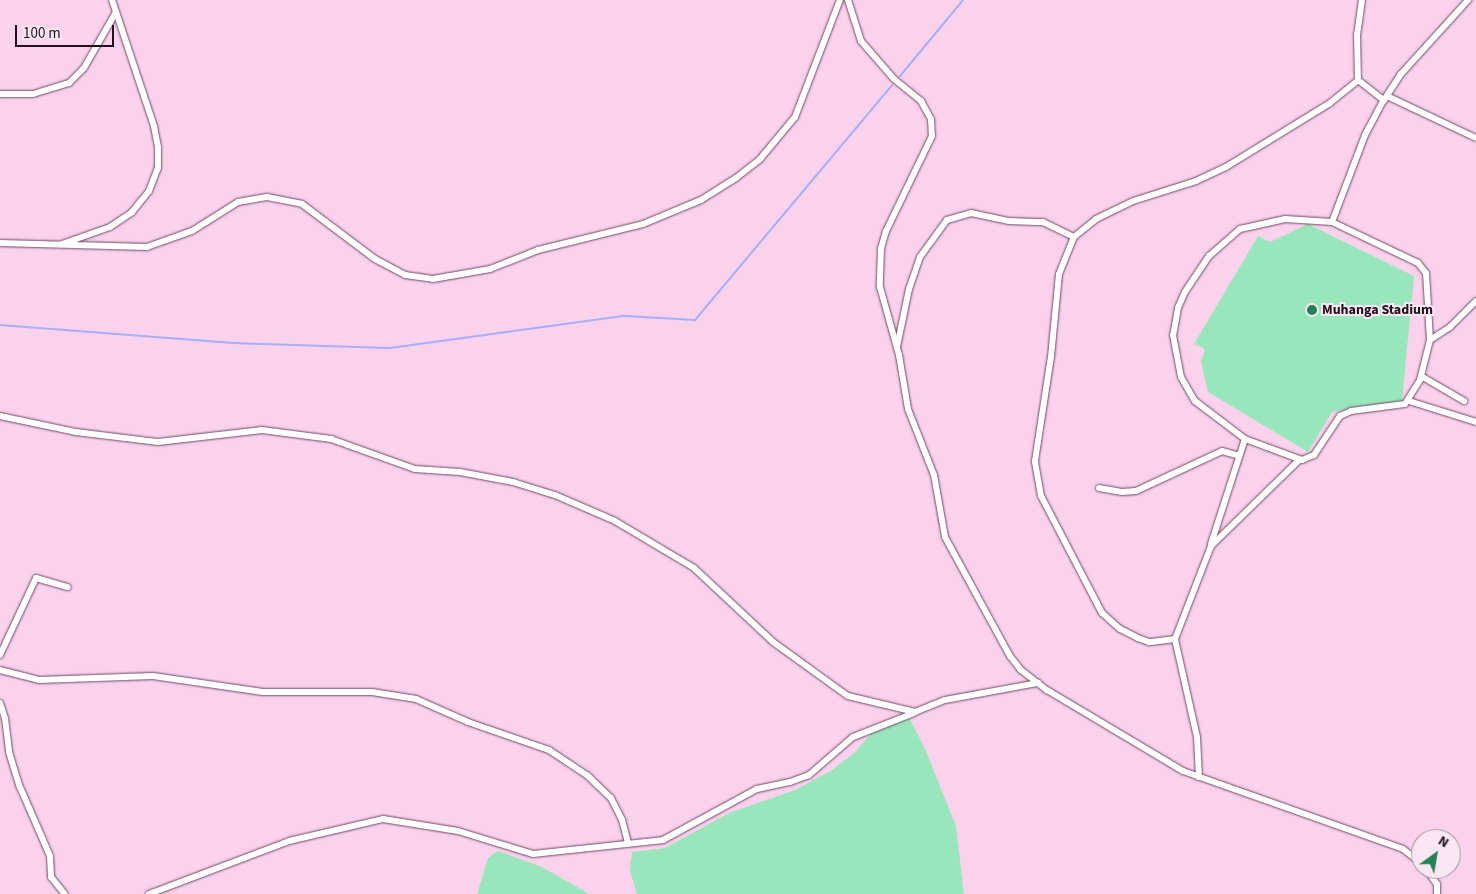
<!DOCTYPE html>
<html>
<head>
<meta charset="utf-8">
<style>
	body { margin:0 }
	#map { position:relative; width:1476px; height:894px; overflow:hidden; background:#fad2ec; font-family:"Source Sans 3",sans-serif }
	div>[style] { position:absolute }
	.green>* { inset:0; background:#9ae6bc }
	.stream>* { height:2px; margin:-1px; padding:0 1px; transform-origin:1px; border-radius:1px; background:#a7aefc }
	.roads { filter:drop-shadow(0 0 1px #724865) drop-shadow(0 0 1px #724865) }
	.minor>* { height:6px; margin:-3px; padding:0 3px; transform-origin:3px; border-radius:3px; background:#fff }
	.dots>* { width:14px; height:14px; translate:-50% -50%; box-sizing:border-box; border:2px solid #fbe6f3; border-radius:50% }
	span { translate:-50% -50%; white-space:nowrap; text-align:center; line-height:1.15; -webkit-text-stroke:4px #fbe6f3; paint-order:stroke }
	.poi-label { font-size:14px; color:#22111d; font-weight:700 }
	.left { translate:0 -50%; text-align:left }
	.north { position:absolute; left:1411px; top:829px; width:50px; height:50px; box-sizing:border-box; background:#fbe6f3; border:1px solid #a4919d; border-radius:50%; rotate:32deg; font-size:14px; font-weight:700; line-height:20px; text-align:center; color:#22111d }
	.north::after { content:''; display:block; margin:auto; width:18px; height:22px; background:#248157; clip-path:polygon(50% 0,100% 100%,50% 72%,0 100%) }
	.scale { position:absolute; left:15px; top:25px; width:99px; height:22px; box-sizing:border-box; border:2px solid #22111d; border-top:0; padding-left:6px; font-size:15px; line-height:18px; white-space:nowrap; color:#22111d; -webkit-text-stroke:4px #fbe6f3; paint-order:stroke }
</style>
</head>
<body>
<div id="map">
	<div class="green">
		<div style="clip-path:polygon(1308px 224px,1414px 276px,1402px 401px,1332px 412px,1308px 452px,1208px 392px,1201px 362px,1205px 349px,1194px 344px,1258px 236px,1270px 242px)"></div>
		<div style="clip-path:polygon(907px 713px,926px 751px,956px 826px,964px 894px,637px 894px,630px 871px,632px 852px,665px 848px,729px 813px,795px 790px,832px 770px,855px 752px,876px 728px)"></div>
		<div style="clip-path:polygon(498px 851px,542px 867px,589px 894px,477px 894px,488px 858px)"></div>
	</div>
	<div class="stream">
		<div style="left:900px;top:76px;width:99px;rotate:-50.3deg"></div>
		<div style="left:0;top:325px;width:234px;rotate:4.4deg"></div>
		<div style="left:233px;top:343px;width:157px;rotate:1.8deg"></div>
		<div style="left:390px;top:348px;width:237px;rotate:-7.8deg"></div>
		<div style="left:625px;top:316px;width:70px;rotate:3.3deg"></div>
		<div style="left:695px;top:320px;width:307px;rotate:-50deg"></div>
	</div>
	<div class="roads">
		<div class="minor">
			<div style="left:848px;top:0;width:43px;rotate:72.4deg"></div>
			<div style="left:861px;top:41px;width:50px;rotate:49deg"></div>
			<div style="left:894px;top:79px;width:35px;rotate:39deg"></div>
			<div style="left:921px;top:101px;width:21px;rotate:61deg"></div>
			<div style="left:931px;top:119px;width:17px;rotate:87deg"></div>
			<div style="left:932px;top:136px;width:106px;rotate:115.8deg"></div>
			<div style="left:886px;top:231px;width:19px;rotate:106deg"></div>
			<div style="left:881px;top:249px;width:38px;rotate:92deg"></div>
			<div style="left:880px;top:287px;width:71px;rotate:74.4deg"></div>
			<div style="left:899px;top:355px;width:55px;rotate:80.5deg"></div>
			<div style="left:908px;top:409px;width:71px;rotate:68.5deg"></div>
			<div style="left:934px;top:475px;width:63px;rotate:79.9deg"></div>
			<div style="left:945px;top:537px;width:136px;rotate:61.4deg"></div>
			<div style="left:1010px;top:656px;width:18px;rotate:52deg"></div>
			<div style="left:1021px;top:670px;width:33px;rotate:38deg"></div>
			<div style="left:1047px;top:690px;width:158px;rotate:30.8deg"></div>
			<div style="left:1183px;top:771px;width:233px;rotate:19.5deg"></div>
			<div style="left:1403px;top:849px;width:23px;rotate:38deg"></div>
			<div style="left:1362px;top:0;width:34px;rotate:98deg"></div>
			<div style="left:1357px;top:34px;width:46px;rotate:88.8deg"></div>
			<div style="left:1358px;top:80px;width:33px;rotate:38deg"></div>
			<div style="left:0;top:94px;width:33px"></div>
			<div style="left:33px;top:94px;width:38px;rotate:-17deg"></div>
			<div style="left:69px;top:83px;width:21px;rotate:-45deg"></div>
			<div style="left:84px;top:68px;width:64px;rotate:-60.3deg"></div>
			<div style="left:1387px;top:96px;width:98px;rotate:25.3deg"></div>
			<div style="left:1332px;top:222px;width:47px;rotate:-176.3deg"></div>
			<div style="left:1285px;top:219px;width:46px;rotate:167.5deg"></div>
			<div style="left:1240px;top:229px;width:41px;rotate:138.9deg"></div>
			<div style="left:1209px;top:256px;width:43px;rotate:123.7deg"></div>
			<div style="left:1185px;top:292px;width:17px;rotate:114deg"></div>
			<div style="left:1178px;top:308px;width:27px;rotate:100deg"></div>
			<div style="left:1173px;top:335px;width:43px;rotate:79.2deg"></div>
			<div style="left:1181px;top:377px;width:28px;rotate:60deg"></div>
			<div style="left:1195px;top:401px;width:63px;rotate:37.2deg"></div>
			<div style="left:1245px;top:439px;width:61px;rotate:20.2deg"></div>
			<div style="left:1302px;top:460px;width:13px;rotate:-23deg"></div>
			<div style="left:1314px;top:455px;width:47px;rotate:-56.3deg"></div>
			<div style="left:1340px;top:416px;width:12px;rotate:-24deg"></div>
			<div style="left:1351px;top:411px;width:54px;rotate:-7.4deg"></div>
			<div style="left:1405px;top:404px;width:28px;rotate:-58deg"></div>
			<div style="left:1420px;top:380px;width:41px;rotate:-76deg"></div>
			<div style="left:1430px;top:340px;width:67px;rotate:-93.4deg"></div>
			<div style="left:1426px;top:273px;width:13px;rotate:-129deg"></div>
			<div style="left:1418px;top:263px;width:95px;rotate:-154.5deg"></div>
			<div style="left:1332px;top:222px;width:93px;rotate:-69.2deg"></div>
			<div style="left:1365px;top:135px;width:40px;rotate:-62deg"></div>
			<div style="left:1384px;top:100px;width:31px;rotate:-57deg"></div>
			<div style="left:1401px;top:74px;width:100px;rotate:-47.8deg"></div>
			<div style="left:0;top:243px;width:147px;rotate:1.6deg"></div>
			<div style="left:147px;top:247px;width:48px;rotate:-19.6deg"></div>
			<div style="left:192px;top:231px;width:54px;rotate:-32.2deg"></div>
			<div style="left:238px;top:202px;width:29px;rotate:-10deg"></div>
			<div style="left:267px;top:197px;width:36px;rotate:11deg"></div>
			<div style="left:302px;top:204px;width:91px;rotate:37deg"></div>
			<div style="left:375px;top:259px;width:34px;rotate:28deg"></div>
			<div style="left:405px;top:275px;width:28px;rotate:8deg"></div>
			<div style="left:433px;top:279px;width:58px;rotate:-10deg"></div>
			<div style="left:490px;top:269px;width:52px;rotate:-21.6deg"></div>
			<div style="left:538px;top:250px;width:108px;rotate:-13.9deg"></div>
			<div style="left:643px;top:224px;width:63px;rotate:-22.5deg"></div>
			<div style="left:701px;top:200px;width:41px;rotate:-32.2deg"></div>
			<div style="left:736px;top:178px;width:31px;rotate:-38deg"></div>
			<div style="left:760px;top:159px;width:55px;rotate:-50.2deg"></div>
			<div style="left:795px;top:117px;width:125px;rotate:-69deg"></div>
			<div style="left:62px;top:244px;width:51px;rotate:-19.5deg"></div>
			<div style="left:110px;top:227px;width:27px;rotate:-34deg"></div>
			<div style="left:132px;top:212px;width:27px;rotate:-51deg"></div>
			<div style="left:149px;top:191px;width:25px;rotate:-69deg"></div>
			<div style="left:158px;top:168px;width:21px;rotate:-90deg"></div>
			<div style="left:158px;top:147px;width:21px;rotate:-101deg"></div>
			<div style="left:154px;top:126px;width:133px;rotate:-108.4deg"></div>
			<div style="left:1430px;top:340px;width:24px;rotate:-33deg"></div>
			<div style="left:1450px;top:327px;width:37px;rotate:-45deg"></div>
			<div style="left:897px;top:347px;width:59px;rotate:-78.3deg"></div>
			<div style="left:909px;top:289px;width:34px;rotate:-71deg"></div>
			<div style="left:920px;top:257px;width:46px;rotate:-53.9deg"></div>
			<div style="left:947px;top:220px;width:25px;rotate:-16deg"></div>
			<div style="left:971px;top:213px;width:39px;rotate:12deg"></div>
			<div style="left:1009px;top:221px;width:34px;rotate:2deg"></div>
			<div style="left:1043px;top:222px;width:34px;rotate:26deg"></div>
			<div style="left:1421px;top:376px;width:50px;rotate:30.2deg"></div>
			<div style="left:1409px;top:401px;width:70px;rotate:17.4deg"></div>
			<div style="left:0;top:416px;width:78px;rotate:11.9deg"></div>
			<div style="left:76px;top:432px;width:83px;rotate:7deg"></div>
			<div style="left:158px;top:442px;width:105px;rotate:-6.6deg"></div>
			<div style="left:262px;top:430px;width:70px;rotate:7.4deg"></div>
			<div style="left:331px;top:439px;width:89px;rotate:19.7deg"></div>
			<div style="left:415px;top:469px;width:45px;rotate:3.8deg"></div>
			<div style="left:460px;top:472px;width:54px;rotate:10.7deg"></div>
			<div style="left:513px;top:482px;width:44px;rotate:17.2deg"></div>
			<div style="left:555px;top:495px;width:65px;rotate:23.4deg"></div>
			<div style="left:615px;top:521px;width:92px;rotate:30.7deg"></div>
			<div style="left:694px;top:568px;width:108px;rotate:43.1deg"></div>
			<div style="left:773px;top:642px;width:92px;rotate:35.8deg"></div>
			<div style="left:848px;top:696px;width:69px;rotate:13.4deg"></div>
			<div style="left:915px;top:712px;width:32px;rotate:-22deg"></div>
			<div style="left:945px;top:700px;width:95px;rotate:-10.4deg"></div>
			<div style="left:1099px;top:488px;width:23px;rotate:10deg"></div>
			<div style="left:1122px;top:492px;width:14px;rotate:-4deg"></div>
			<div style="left:1136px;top:491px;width:95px;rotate:-24.9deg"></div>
			<div style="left:1222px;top:451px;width:18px;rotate:16deg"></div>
			<div style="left:1211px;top:544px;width:110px;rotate:-72.1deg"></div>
			<div style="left:1175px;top:639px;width:26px;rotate:173deg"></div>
			<div style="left:1149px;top:642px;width:12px;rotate:-160deg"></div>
			<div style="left:1138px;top:638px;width:20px;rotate:-153deg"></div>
			<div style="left:1120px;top:629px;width:24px;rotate:-138deg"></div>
			<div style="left:1102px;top:613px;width:132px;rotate:-117.5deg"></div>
			<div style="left:1041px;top:496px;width:36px;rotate:-100deg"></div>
			<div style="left:1035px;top:461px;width:105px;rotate:-81.3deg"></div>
			<div style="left:1051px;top:357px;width:83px;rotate:-84.5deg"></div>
			<div style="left:1059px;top:274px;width:40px;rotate:-68deg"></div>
			<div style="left:1074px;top:237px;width:28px;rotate:-39deg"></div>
			<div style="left:1096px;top:219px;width:41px;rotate:-25.9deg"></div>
			<div style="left:1133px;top:201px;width:66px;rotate:-17.6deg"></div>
			<div style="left:1196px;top:181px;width:33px;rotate:-25deg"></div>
			<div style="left:1226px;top:167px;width:122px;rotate:-31.6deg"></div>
			<div style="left:1330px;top:103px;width:36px;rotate:-39deg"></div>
			<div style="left:0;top:655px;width:85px;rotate:-64.9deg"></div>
			<div style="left:36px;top:578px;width:33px;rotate:16deg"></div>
			<div style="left:0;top:670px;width:40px;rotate:14.4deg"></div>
			<div style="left:39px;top:680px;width:114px;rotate:-2deg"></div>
			<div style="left:153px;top:676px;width:111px;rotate:8.3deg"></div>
			<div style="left:263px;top:692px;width:109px"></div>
			<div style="left:372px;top:692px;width:45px;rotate:9deg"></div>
			<div style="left:416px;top:699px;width:57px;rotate:23.9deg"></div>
			<div style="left:468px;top:722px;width:86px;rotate:19.1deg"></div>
			<div style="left:549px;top:750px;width:47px;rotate:33.7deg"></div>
			<div style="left:588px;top:776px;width:32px;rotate:44deg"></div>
			<div style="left:611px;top:798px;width:25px;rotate:63deg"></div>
			<div style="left:622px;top:820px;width:23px;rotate:75deg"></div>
			<div style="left:0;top:703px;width:16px;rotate:72deg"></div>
			<div style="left:5px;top:718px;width:34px;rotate:83deg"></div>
			<div style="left:9px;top:752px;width:37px;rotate:73deg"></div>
			<div style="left:20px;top:787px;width:75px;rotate:66.5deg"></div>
			<div style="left:50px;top:856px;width:21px;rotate:87deg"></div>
			<div style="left:51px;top:877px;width:22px;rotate:51deg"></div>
			<div style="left:1199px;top:777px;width:40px;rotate:-92.9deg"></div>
			<div style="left:1197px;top:737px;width:100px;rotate:-102.7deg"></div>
			<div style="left:1175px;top:639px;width:100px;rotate:-68.8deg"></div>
			<div style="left:1211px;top:546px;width:123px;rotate:-44.3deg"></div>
			<div style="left:1426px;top:869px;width:19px;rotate:54deg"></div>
			<div style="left:1437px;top:884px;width:10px;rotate:90deg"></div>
			<div style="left:149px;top:894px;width:150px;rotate:-20.7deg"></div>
			<div style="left:289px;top:841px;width:97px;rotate:-13.2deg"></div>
			<div style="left:383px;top:819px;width:76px;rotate:9.1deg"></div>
			<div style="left:458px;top:831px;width:78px;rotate:17deg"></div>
			<div style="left:533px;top:854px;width:131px;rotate:-6.1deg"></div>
			<div style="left:663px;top:840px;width:107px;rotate:-28.5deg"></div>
			<div style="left:757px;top:789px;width:34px;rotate:-12deg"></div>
			<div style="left:790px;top:782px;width:20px;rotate:-20deg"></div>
			<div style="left:809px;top:775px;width:58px;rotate:-40.8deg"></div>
			<div style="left:853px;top:737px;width:66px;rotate:-21.5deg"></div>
		</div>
	</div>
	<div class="dots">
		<div style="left:1312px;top:310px;background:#248157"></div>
	</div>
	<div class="poi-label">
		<span class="left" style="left:1322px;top:310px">Muhanga Stadium</span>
	</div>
	<div class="north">N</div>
	<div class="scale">100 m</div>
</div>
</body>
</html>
